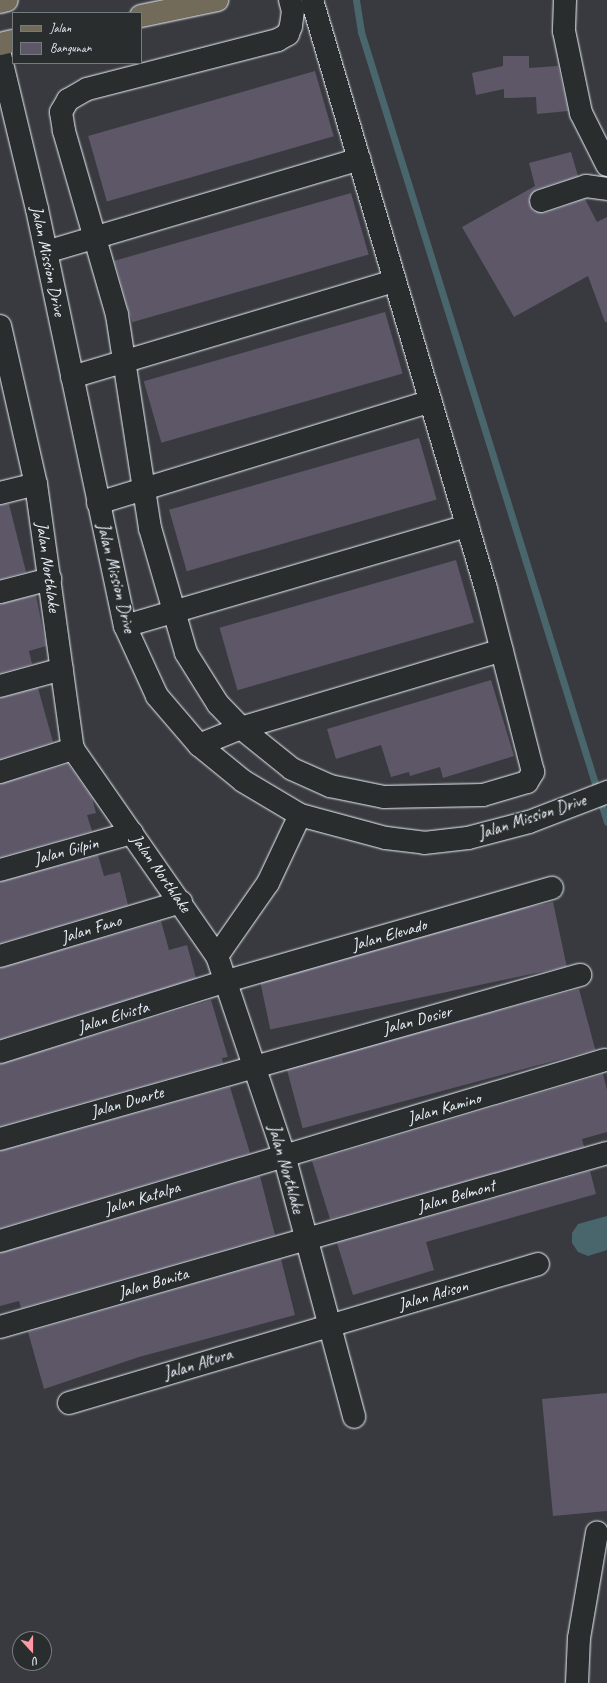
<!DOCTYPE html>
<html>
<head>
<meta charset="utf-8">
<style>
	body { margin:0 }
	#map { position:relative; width:607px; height:1683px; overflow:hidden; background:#393a3f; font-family:Caveat,sans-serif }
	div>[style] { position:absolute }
	.water>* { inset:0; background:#49666c }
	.stream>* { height:7px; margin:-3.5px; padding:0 3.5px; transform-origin:3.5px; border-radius:3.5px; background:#49666c }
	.building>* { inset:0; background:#5d5768; transform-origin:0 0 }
	.roads { filter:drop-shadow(0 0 1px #e8f1f8) drop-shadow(0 0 1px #e8f1f8) }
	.minor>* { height:22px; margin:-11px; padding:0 11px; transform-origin:11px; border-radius:11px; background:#2a2d2e }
	.major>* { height:22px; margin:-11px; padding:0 11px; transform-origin:11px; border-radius:11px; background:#736b5a }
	span { translate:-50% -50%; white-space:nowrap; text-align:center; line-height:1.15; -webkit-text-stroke:3px #2a2d2e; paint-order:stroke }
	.street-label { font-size:17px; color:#e8f1f8 }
	.legend { position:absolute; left:12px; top:12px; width:130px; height:52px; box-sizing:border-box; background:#2a2d2e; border:1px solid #767b7f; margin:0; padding:5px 7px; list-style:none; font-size:12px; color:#e8f1f8 }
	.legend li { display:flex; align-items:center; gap:8px; height:20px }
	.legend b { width:20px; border:1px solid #767b7f }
	.north { position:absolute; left:12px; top:1631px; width:40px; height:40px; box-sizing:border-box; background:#2a2d2e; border:1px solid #767b7f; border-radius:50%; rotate:159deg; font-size:11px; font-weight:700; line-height:16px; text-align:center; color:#e8f1f8 }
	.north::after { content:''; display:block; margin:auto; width:14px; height:18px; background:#ff9aa2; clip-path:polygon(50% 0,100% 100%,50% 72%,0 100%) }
</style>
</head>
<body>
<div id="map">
	<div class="water">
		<div style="clip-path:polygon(607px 1216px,607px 1250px,588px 1256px,578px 1252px,572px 1243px,572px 1233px,578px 1224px)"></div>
	</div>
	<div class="stream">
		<div style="left:356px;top:0;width:32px;rotate:81deg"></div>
		<div style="left:361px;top:32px;width:827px;rotate:72.7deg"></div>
	</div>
	<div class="building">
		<div style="clip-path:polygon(503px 56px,529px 56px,529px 68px,558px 66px,568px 111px,537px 114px,536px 97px,504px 98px,504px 89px,476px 95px,472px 73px,503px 66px)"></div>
		<div style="left:315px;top:71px;width:68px;height:236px;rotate:74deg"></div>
		<div style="clip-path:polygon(571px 152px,578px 176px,537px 189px,529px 198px,529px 205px,533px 211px,545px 213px,585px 199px,597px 222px,607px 217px,607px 322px,605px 322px,588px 276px,514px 317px,462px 227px,535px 186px,529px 163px)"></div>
		<div style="left:351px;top:193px;width:64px;height:246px;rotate:74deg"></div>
		<div style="left:385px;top:312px;width:64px;height:251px;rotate:74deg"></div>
		<div style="left:419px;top:438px;width:64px;height:260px;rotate:74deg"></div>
		<div style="clip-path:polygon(9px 504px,26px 572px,0 579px,0 505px)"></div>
		<div style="left:456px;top:560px;width:65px;height:246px;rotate:74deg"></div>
		<div style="clip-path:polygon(36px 595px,46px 646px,29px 651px,32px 664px,0 673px,0 604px)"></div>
		<div style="clip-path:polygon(491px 680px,514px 756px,443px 778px,440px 767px,410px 776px,409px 772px,391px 777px,381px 745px,336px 759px,327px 729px)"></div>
		<div style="clip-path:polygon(38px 688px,53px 742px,0 759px,0 698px)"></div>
		<div style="clip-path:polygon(68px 764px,92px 798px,96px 813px,87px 815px,92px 831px,0 857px,0 784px)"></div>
		<div style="clip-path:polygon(98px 855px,104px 876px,120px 872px,128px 905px,0 943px,0 882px)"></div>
		<div style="left:553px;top:902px;width:66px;height:303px;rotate:78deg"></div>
		<div style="clip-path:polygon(161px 921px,169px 950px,187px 945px,196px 978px,0 1039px,0 968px)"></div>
		<div style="left:579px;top:989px;width:63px;height:303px;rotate:75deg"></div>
		<div style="clip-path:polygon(211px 1000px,228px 1057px,222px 1058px,223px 1063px,0 1126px,0 1064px)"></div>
		<div style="clip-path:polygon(603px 1074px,607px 1090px,607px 1132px,582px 1139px,584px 1147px,330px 1219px,312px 1161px)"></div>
		<div style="clip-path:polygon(230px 1087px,250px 1153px,0 1228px,0 1151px)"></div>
		<div style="clip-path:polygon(590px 1171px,596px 1194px,426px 1242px,434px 1270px,353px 1295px,337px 1243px)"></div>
		<div style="clip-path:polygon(260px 1176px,275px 1235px,21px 1308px,19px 1301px,0 1306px,0 1253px)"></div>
		<div style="clip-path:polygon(281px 1259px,295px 1315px,139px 1357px,44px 1389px,28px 1332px)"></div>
		<div style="clip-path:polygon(607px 1393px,607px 1511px,553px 1516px,542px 1399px)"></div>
	</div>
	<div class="roads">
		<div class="minor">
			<div style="left:290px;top:0;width:11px;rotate:75deg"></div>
			<div style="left:293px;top:11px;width:15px;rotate:98deg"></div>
			<div style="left:291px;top:26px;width:9px;rotate:111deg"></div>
			<div style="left:288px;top:34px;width:12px;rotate:149deg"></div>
			<div style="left:278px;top:40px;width:197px;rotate:165.6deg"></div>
			<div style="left:87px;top:89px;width:22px;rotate:150deg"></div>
			<div style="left:68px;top:100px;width:14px;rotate:120deg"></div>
			<div style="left:61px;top:112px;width:19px;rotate:81deg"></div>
			<div style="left:64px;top:131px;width:191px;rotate:73.9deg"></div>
			<div style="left:117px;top:315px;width:216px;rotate:81.2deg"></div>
			<div style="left:150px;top:528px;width:130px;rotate:73.9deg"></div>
			<div style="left:186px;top:653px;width:60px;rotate:57.9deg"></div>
			<div style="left:218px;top:704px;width:33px;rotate:46deg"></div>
			<div style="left:241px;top:728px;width:65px;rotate:38.8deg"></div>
			<div style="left:292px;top:769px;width:42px;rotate:24.1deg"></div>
			<div style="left:330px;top:786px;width:55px;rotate:11.5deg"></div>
			<div style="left:384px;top:797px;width:99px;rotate:-1.2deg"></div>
			<div style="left:483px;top:795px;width:46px;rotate:-16.5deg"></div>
			<div style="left:527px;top:782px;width:12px;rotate:-59deg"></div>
			<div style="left:533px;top:772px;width:189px;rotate:-104.4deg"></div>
			<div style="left:486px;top:589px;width:614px;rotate:-106.46deg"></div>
			<div style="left:565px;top:0;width:31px;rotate:92deg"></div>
			<div style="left:564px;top:31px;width:84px;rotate:78.3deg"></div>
			<div style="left:581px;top:113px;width:58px;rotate:63.4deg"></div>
			<div style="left:0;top:55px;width:158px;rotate:76.5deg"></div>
			<div style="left:37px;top:209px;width:426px;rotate:78.1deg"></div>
			<div style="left:125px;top:626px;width:77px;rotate:65.4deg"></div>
			<div style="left:157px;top:696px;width:65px;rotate:49.4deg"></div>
			<div style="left:199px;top:745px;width:57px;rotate:39.3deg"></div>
			<div style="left:243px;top:781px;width:66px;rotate:30.8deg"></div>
			<div style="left:300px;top:815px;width:89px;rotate:15deg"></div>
			<div style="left:386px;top:838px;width:38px;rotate:7deg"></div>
			<div style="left:424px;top:843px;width:44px;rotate:-6.5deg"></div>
			<div style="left:468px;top:838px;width:63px;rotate:-14.7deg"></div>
			<div style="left:529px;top:822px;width:84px;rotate:-21deg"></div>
			<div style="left:541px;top:201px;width:47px;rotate:-18.4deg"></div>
			<div style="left:586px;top:186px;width:21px;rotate:8deg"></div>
			<div style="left:46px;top:252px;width:327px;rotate:-16.5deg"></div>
			<div style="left:0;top:326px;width:162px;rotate:77.2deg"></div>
			<div style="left:36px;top:484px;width:268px;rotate:82.1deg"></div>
			<div style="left:73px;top:749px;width:252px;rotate:55.2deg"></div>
			<div style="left:217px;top:956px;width:210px;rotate:71.4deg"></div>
			<div style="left:284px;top:1155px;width:271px;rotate:75deg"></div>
			<div style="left:72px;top:377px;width:337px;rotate:-16.6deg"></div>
			<div style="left:0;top:493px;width:37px;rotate:-14deg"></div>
			<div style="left:98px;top:503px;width:348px;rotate:-17deg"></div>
			<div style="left:0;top:592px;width:52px;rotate:-14.6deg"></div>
			<div style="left:125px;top:626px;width:357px;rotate:-16.3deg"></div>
			<div style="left:0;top:686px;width:64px;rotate:-15.3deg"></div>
			<div style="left:199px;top:745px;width:45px;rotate:-22deg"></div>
			<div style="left:241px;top:728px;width:272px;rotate:-16.6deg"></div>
			<div style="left:0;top:772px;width:77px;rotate:-17.5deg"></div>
			<div style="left:0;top:870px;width:137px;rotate:-15.7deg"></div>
			<div style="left:0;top:956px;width:189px;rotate:-16.6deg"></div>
			<div style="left:217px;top:956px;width:89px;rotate:-55.1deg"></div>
			<div style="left:268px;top:883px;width:75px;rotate:-64.8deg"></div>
			<div style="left:0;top:1052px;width:238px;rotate:-17.4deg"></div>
			<div style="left:227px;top:981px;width:338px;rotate:-16deg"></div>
			<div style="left:0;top:1139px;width:603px;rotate:-15.79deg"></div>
			<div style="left:0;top:1241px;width:631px;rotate:-16.66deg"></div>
			<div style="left:0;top:1327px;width:631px;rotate:-16deg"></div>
			<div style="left:69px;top:1403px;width:489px;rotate:-16.5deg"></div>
			<div style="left:577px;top:1683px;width:45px;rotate:-87.5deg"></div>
			<div style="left:579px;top:1638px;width:107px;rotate:-80.3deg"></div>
		</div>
		<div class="major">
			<div style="left:0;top:2px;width:7px;rotate:-16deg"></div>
			<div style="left:141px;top:16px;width:78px;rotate:-11.9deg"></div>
			<div style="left:0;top:44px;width:13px;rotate:-13deg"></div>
		</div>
	</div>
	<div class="street-label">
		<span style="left:48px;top:261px;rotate:78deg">Jalan Mission Drive</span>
		<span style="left:48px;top:567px;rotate:82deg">Jalan Northlake</span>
		<span style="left:116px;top:578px;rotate:76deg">Jalan Mission Drive</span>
		<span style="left:532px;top:817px;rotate:-18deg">Jalan Mission Drive</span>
		<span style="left:66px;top:851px;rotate:-15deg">Jalan Gilpin</span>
		<span style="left:161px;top:873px;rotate:55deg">Jalan Northlake</span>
		<span style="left:91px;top:929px;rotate:-17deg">Jalan Fano</span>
		<span style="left:389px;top:935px;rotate:-16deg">Jalan Elevado</span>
		<span style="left:113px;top:1017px;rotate:-17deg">Jalan Elvista</span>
		<span style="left:417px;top:1020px;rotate:-15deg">Jalan Dosier</span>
		<span style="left:127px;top:1102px;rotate:-16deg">Jalan Duarte</span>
		<span style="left:444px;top:1108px;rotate:-16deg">Jalan Kamino</span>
		<span style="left:286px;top:1169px;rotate:74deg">Jalan Northlake</span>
		<span style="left:456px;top:1196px;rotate:-16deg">Jalan Belmont</span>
		<span style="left:142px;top:1198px;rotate:-17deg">Jalan Katalpa</span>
		<span style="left:153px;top:1283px;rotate:-16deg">Jalan Bonita</span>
		<span style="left:433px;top:1295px;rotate:-16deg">Jalan Adison</span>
		<span style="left:198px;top:1364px;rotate:-17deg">Jalan Altura</span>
	</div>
	<ul class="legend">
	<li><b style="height:5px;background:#736b5a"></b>Jalan</li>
	<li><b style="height:11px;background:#5d5768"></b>Bangunan</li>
	</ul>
	<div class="north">U</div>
</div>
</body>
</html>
